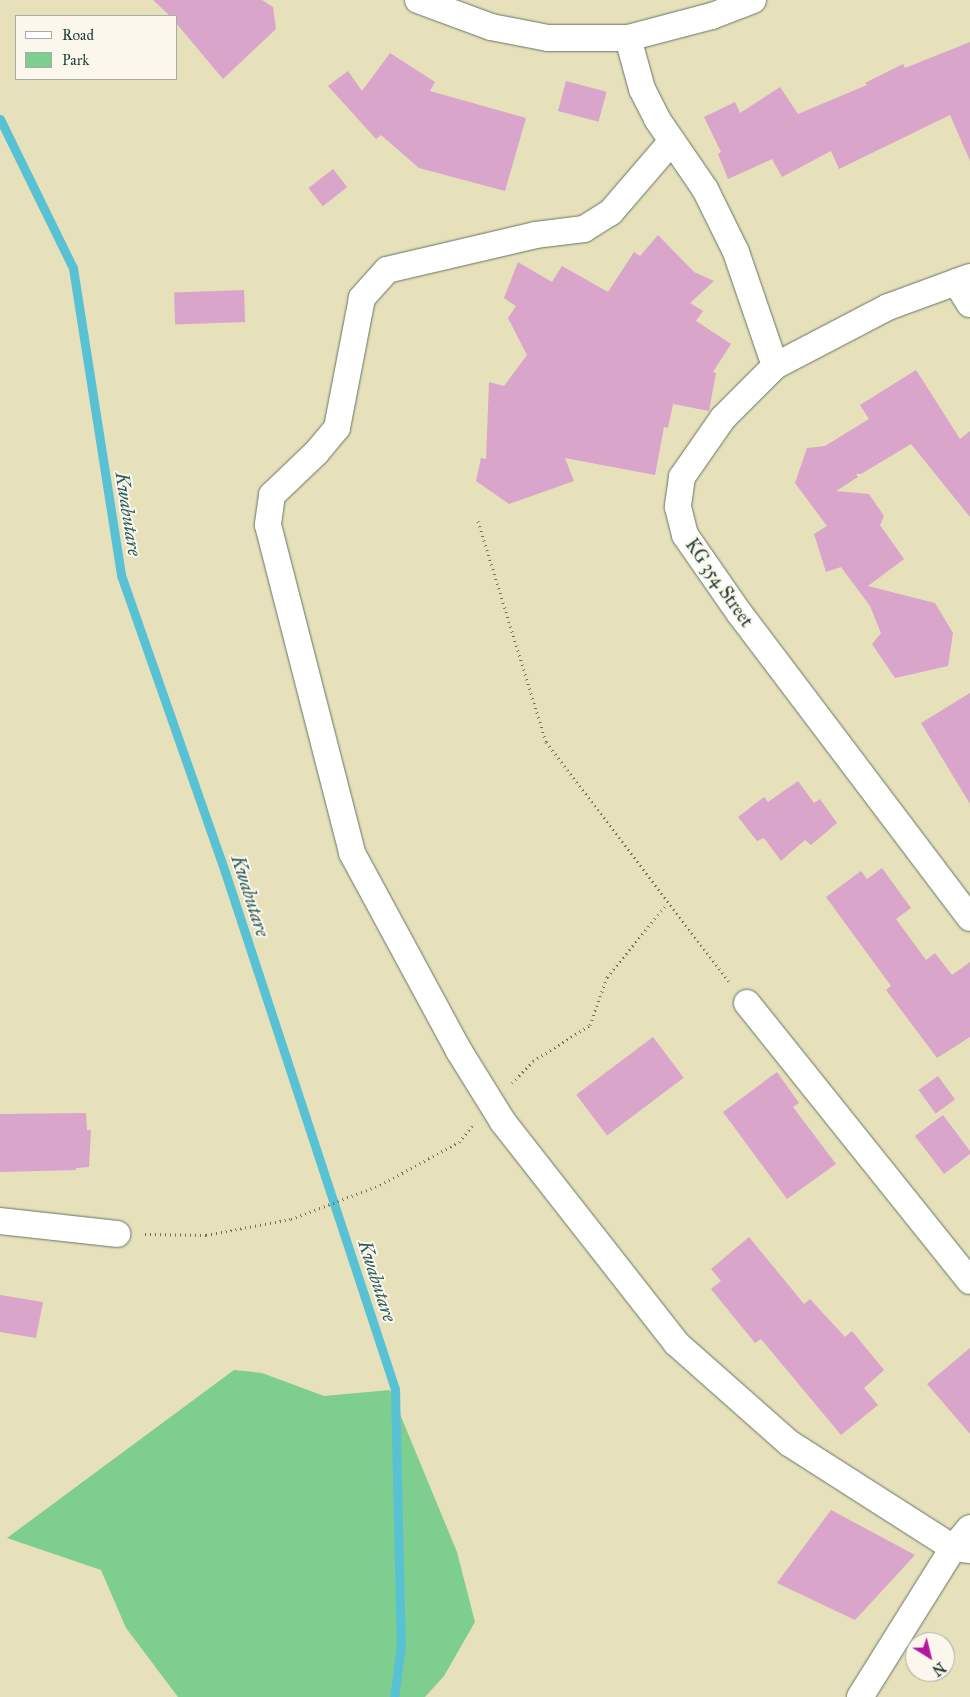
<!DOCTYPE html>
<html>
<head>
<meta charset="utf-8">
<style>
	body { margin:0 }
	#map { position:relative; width:970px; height:1697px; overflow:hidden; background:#e6e0bb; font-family:"IM FELL Great Primer",serif }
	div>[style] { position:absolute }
	.green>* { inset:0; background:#7ece8f }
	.stream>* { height:9px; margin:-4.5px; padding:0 4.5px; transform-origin:4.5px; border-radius:4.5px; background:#58c2d4 }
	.building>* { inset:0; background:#d9a5ca; transform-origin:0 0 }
	.path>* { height:3px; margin-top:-1.5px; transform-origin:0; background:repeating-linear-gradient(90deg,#657663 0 1px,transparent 0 5px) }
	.roads { filter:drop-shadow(0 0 1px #657663) drop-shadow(0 0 1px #657663) }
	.street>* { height:26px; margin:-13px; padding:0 13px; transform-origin:13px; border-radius:13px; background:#fff }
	span { translate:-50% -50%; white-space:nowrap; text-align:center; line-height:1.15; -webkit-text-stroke:4px #fbf7ec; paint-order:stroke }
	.street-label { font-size:18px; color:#1f3d34 }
	.water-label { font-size:19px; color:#2d5e5c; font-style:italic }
	.legend { position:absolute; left:15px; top:15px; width:162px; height:65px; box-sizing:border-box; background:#fbf7ec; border:1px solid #a3ada2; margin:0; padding:6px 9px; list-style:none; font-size:15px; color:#1f3d34 }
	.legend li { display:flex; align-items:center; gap:10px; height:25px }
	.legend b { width:25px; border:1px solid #a3ada2 }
	.north { position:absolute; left:905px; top:1632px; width:50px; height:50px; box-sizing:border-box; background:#fbf7ec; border:1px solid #a3ada2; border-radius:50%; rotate:144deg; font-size:14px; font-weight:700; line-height:20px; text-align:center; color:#1f3d34 }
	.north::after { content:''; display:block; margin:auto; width:18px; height:22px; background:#b5179e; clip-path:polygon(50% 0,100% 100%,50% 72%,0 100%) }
</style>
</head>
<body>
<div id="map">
	<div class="green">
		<div style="clip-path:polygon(234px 1370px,262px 1373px,324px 1396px,390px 1390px,457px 1552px,475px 1622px,444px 1676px,425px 1697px,178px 1697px,126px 1628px,101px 1570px,7px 1538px)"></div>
	</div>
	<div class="stream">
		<div style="left:0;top:119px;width:166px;rotate:63.9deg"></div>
		<div style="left:73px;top:268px;width:311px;rotate:81.1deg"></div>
		<div style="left:121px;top:575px;width:315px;rotate:70.7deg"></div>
		<div style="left:225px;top:872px;width:544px;rotate:71.8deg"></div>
		<div style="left:395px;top:1389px;width:257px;rotate:88.7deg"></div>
		<div style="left:401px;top:1646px;width:51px;rotate:97.8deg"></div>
	</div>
	<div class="building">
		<div style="clip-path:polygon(153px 0,262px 0,273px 7px,276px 29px,223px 79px,176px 23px,176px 16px,170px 16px)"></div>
		<div style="clip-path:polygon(970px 42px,970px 161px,950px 115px,839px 169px,831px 151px,782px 177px,772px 159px,728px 179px,718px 154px,721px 152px,704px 117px,735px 102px,740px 113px,780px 87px,798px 114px,867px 85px,865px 83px,903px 64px,905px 68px)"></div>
		<div style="clip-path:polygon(390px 53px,435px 82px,430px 91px,526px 118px,505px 191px,419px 168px,381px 135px,376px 139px,328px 86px,348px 71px,362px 91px)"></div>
		<div style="left:566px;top:81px;width:42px;height:31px;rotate:15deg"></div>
		<div style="left:333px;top:169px;width:23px;height:31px;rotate:52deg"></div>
		<div style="clip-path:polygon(658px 235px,694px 272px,714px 281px,690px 303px,703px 311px,696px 321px,731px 344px,713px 372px,716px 373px,709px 411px,673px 404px,668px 428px,664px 427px,655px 475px,565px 458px,574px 481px,509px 504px,476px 481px,481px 458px,486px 459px,489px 382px,504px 386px,527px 355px,508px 318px,516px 306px,504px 298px,518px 262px,552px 282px,562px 266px,608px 292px,634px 252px,640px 256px)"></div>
		<div style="left:244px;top:290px;width:32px;height:70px;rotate:88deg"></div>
		<div style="clip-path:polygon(916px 370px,960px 439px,970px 431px,970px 517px,911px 444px,861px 474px,856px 474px,858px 477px,836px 491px,869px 494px,884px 516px,880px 525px,904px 559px,868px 586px,935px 603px,953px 633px,948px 666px,895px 678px,872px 644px,881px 633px,870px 606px,841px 567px,826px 572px,814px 534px,827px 526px,795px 483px,807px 448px,825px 446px,869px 419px,860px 405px)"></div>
		<div style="clip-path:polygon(970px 693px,970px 804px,921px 723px)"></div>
		<div style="clip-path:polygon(798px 781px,814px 803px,820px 799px,837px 823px,811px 845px,805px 840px,781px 861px,764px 838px,757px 841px,738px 817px,764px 797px,768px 802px)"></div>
		<div style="clip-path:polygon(882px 868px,911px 908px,896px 919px,926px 960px,935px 953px,952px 975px,970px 962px,970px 1037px,937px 1058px,886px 990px,891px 986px,826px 897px,861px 871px,867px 879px)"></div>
		<div style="left:653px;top:1037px;width:51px;height:96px;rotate:53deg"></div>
		<div style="clip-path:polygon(777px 1072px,799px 1103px,793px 1107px,836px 1164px,787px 1199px,723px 1112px)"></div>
		<div style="left:938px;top:1076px;width:29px;height:24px;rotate:54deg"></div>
		<div style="clip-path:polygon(86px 1113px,87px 1130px,91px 1130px,89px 1167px,76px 1168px,76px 1170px,0 1172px,0 1114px)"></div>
		<div style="clip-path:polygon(943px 1115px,970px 1151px,970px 1154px,944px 1174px,915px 1136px)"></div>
		<div style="clip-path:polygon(749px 1237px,804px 1304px,810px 1299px,845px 1337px,852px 1331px,884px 1370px,864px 1388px,878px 1405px,841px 1435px,761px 1339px,755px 1343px,711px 1289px,721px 1281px,711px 1269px)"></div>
		<div style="clip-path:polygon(0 1295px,43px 1302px,36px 1338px,0 1332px)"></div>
		<div style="clip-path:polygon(970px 1348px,970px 1434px,927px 1384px)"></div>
		<div style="clip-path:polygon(831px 1510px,915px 1555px,855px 1620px,777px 1583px)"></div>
	</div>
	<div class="path">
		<div style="left:478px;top:521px;width:231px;rotate:72.9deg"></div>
		<div style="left:546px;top:742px;width:301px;rotate:52.6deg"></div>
		<div style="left:512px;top:1083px;width:30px;rotate:-46deg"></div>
		<div style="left:533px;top:1061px;width:67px;rotate:-32.3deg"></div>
		<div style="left:590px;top:1025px;width:51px;rotate:-70.5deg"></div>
		<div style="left:607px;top:977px;width:94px;rotate:-50.6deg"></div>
		<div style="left:145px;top:1234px;width:61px;rotate:0.9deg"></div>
		<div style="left:206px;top:1235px;width:86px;rotate:-10.7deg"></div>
		<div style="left:291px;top:1219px;width:95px;rotate:-20.9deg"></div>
		<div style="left:380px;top:1185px;width:90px;rotate:-28.6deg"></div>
		<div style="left:459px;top:1142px;width:21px;rotate:-51deg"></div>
	</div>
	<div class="roads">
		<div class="street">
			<div style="left:418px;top:0;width:78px;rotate:20.3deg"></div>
			<div style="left:491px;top:27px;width:58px;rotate:10.9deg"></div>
			<div style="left:548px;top:38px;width:80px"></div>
			<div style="left:628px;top:38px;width:87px;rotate:-14.7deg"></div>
			<div style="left:712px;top:16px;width:44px;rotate:-21.3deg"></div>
			<div style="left:628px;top:38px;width:53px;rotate:74.6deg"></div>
			<div style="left:642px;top:89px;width:34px;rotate:63deg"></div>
			<div style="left:657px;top:119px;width:85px;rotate:55.6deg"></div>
			<div style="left:705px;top:189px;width:70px;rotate:63.8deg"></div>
			<div style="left:736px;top:252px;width:120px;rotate:71.1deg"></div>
			<div style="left:672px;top:141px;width:94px;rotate:130.7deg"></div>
			<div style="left:611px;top:212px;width:32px;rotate:148deg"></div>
			<div style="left:584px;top:229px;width:48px;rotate:172.9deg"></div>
			<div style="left:536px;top:235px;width:153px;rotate:166.8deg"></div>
			<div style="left:387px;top:270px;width:38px;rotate:132deg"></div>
			<div style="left:362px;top:298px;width:132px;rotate:100.9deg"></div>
			<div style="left:337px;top:428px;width:31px;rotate:130deg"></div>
			<div style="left:317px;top:452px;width:62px;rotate:136.3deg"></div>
			<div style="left:272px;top:495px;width:30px;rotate:98deg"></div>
			<div style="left:268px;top:525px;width:339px;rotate:75.6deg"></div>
			<div style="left:352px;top:853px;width:225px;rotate:61.6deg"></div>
			<div style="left:459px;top:1051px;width:84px;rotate:58.2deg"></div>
			<div style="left:503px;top:1122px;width:281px;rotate:51.9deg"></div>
			<div style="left:676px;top:1343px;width:151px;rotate:41.5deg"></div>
			<div style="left:789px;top:1443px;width:195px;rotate:32.6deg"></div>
			<div style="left:953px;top:1548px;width:17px;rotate:7deg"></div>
			<div style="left:970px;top:277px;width:87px;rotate:159.9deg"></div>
			<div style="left:888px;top:307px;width:127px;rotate:152.4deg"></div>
			<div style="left:775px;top:366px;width:74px;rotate:135deg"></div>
			<div style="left:723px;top:418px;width:72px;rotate:124.8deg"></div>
			<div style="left:682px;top:477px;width:30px;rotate:98deg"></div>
			<div style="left:678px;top:507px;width:29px;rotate:76deg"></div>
			<div style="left:685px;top:535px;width:96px;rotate:55.2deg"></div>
			<div style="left:740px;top:614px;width:381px;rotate:52.9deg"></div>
			<div style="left:956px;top:282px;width:26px;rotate:58deg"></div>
			<div style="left:747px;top:1003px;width:356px;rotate:51.3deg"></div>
			<div style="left:0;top:1221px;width:118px;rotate:6.3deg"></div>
			<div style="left:860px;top:1697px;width:176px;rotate:-58deg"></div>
			<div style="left:953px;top:1548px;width:26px;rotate:-50deg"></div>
		</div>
	</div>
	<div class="street-label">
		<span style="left:719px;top:583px;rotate:55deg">KG 354 Street</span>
	</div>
	<div class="water-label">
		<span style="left:128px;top:514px;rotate:81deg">Kwabutare</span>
		<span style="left:250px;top:896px;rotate:72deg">Kwabutare</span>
		<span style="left:377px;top:1281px;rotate:72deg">Kwabutare</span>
	</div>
	<ul class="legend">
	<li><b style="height:6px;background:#fff"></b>Road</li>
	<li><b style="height:14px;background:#7ece8f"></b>Park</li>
	</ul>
	<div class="north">N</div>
</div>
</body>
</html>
